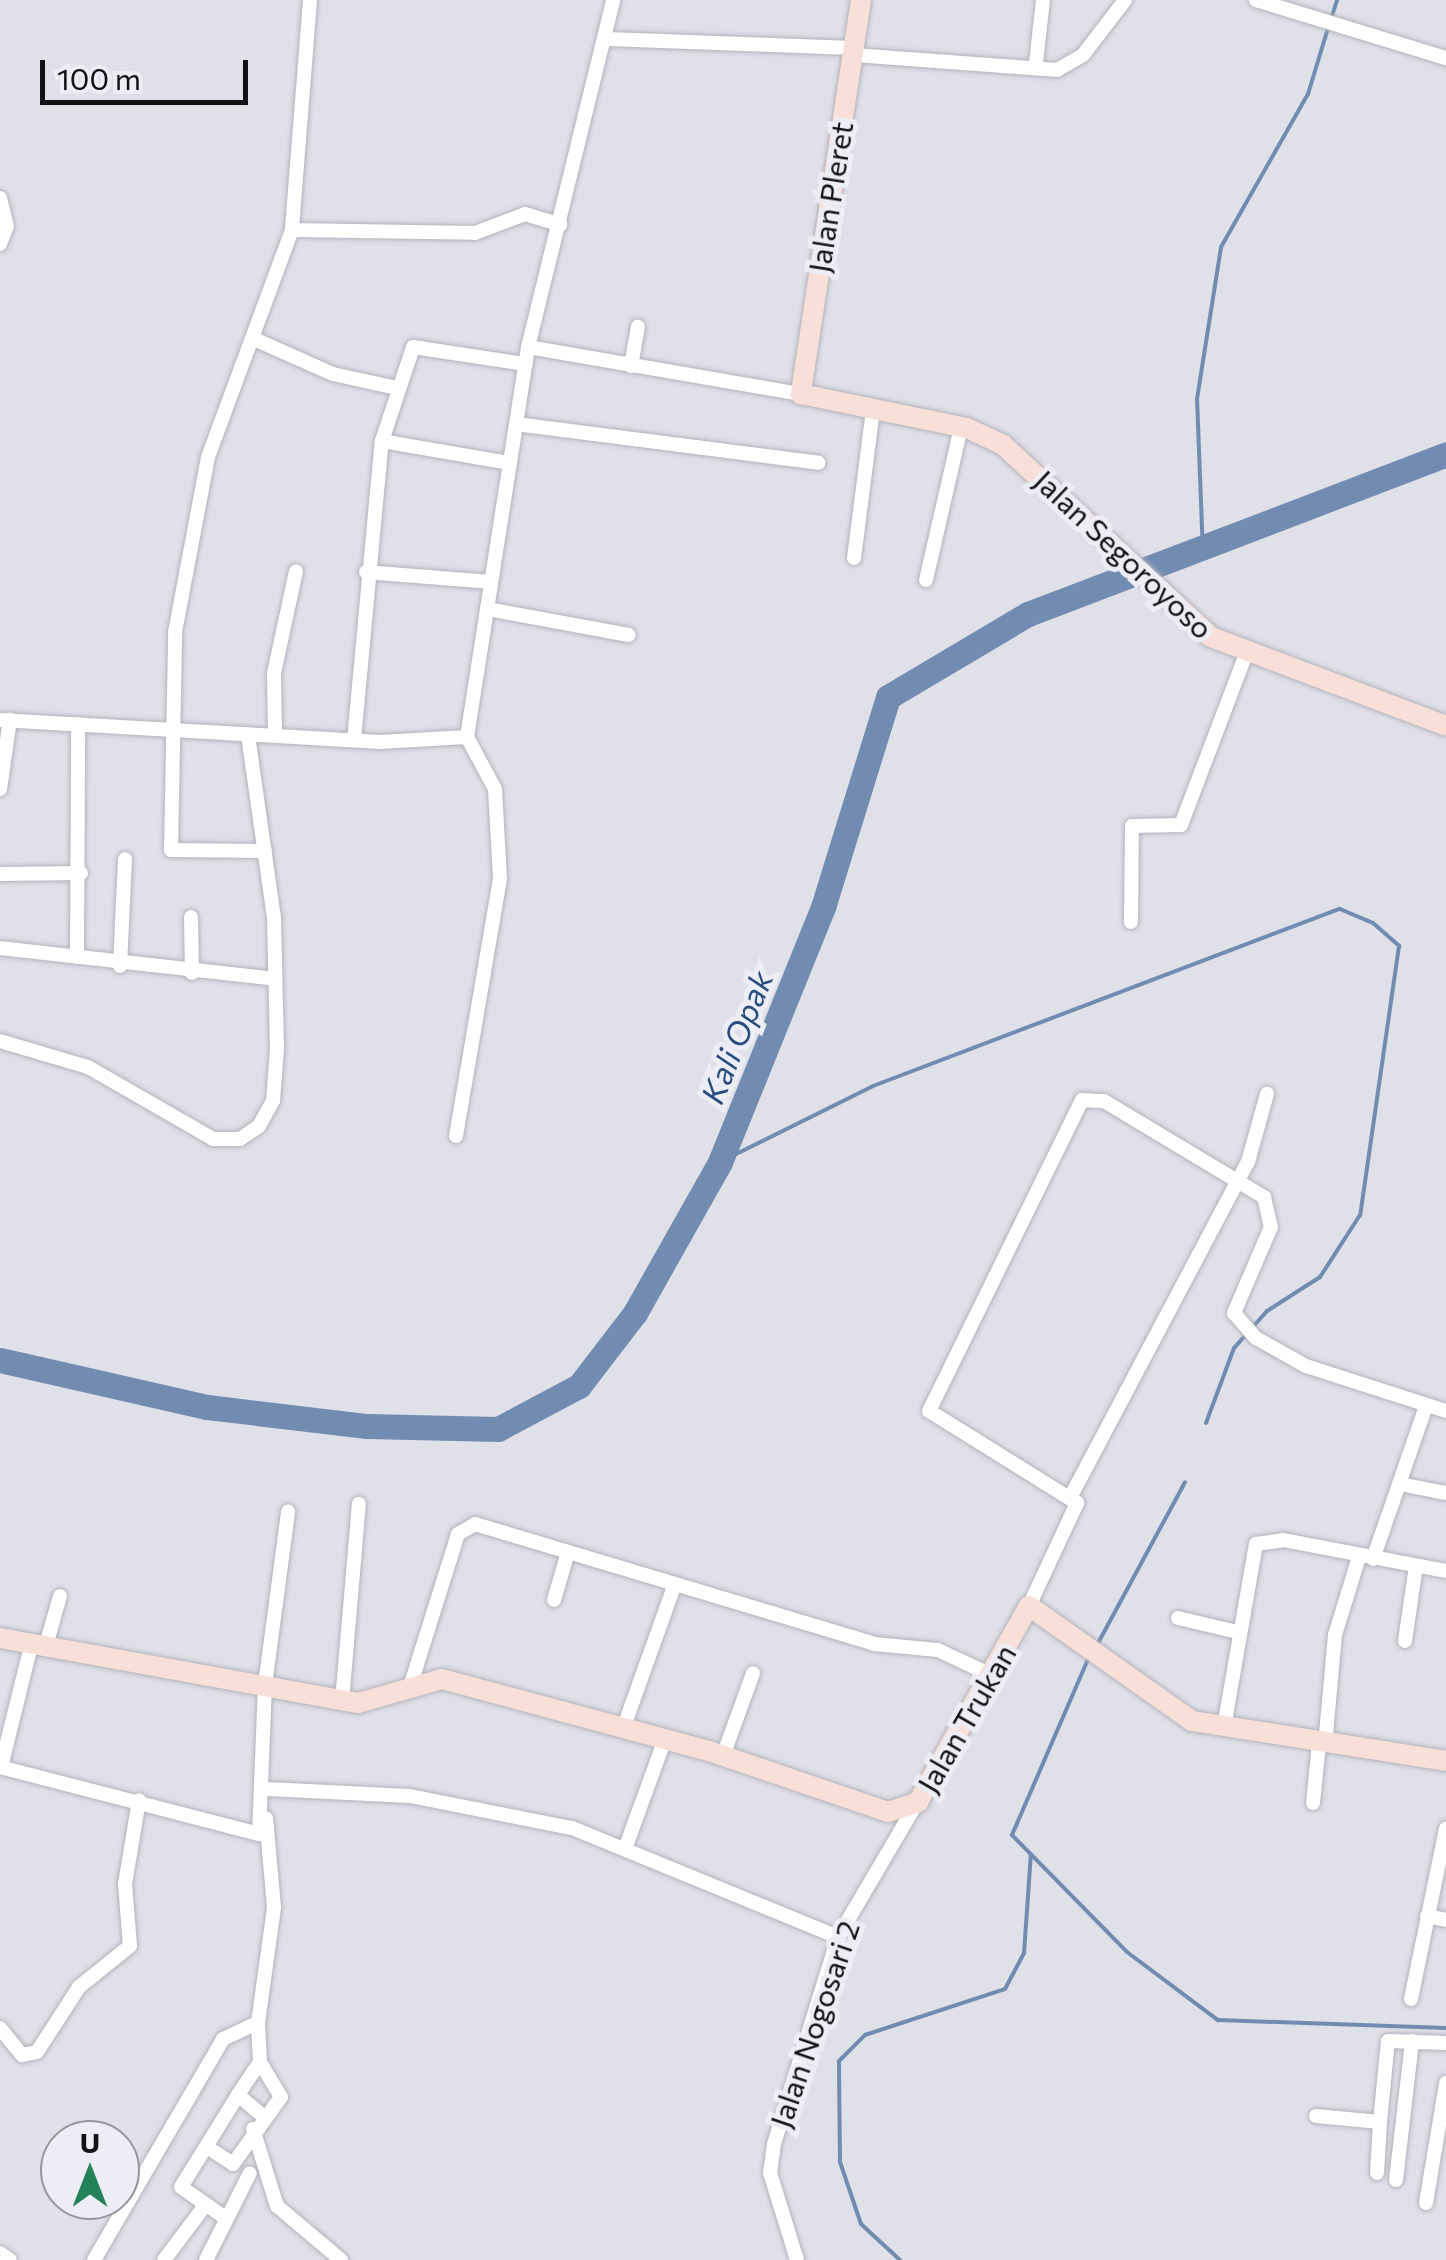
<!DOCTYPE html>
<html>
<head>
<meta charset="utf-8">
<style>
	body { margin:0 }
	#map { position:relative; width:1446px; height:2260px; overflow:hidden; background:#dfe0e8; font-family:Commissioner,sans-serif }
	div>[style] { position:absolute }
	.stream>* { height:4px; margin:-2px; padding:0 2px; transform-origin:2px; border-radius:2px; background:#728cb1 }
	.river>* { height:25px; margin:-12.5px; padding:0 12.5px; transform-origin:12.5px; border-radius:12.5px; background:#728cb1 }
	.roads { filter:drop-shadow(0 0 2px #b3b3bb) drop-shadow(0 0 2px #b3b3bb) }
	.street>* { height:14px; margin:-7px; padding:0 7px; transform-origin:7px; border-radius:7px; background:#fff }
	.secondary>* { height:20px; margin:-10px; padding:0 10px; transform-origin:10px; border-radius:10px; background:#f8e0d8 }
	span { translate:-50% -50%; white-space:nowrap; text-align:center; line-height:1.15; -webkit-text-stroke:10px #ededf6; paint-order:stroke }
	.street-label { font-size:30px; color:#121215 }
	.water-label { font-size:32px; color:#294d7f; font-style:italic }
	.north { position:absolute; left:40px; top:2120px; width:100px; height:100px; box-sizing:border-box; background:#ededf6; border:2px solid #95959c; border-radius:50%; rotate:0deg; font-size:28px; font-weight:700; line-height:40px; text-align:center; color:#121215 }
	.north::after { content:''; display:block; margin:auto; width:35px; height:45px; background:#23825a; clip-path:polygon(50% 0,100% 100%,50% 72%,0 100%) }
	.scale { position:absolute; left:40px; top:60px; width:208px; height:45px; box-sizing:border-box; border:5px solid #121215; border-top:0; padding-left:12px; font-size:30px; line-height:35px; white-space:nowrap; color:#121215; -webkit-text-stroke:8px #ededf6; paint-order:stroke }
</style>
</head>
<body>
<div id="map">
	<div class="stream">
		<div style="left:1331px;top:19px;width:20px;rotate:-72deg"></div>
		<div style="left:1203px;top:554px;width:155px;rotate:-92.2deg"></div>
		<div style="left:1197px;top:399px;width:154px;rotate:-81deg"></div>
		<div style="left:1221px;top:247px;width:176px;rotate:-60.4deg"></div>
		<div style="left:1308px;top:94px;width:69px;rotate:-73.1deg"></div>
		<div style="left:720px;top:1162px;width:171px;rotate:-26.4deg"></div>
		<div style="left:873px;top:1086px;width:499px;rotate:-20.8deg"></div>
		<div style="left:1340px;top:909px;width:36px;rotate:23deg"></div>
		<div style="left:1373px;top:923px;width:35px;rotate:41deg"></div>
		<div style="left:1399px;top:946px;width:272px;rotate:98.2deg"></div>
		<div style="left:1360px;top:1215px;width:74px;rotate:122.8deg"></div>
		<div style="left:1320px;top:1277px;width:63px;rotate:147.3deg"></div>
		<div style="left:1267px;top:1311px;width:50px;rotate:131.7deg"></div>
		<div style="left:1234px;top:1348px;width:80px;rotate:110.5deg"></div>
		<div style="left:1097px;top:1645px;width:185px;rotate:-61.6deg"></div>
		<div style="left:1089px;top:1657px;width:194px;rotate:113.4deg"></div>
		<div style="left:1012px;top:1835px;width:164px;rotate:45.5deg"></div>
		<div style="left:1127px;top:1952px;width:114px;rotate:36.8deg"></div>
		<div style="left:1218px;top:2020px;width:228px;rotate:2deg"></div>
		<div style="left:900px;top:2260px;width:53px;rotate:-137.3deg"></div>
		<div style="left:861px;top:2224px;width:65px;rotate:-108.7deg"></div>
		<div style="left:840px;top:2162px;width:101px;rotate:-90.6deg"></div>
		<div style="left:839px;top:2061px;width:37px;rotate:-45deg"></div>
		<div style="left:865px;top:2035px;width:147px;rotate:-18.2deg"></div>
		<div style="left:1005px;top:1989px;width:41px;rotate:-62.2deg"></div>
		<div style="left:1024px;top:1953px;width:99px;rotate:-86deg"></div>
	</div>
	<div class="river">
		<div style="left:0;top:1360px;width:212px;rotate:12.8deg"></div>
		<div style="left:207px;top:1407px;width:161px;rotate:6.8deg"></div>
		<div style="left:367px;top:1426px;width:131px;rotate:1.3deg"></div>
		<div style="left:498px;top:1429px;width:92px;rotate:-28deg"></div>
		<div style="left:579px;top:1386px;width:92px;rotate:-52.5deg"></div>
		<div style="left:635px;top:1313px;width:173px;rotate:-60.6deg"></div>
		<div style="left:720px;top:1162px;width:278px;rotate:-68deg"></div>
		<div style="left:824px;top:904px;width:217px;rotate:-72.8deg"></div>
		<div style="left:888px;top:697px;width:163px;rotate:-30.7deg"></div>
		<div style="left:1028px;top:614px;width:448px;rotate:-20.9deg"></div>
	</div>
	<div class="roads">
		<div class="street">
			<div style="left:310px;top:0;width:231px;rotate:94.5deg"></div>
			<div style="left:292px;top:230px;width:183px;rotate:0.9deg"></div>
			<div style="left:475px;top:233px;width:53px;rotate:-20.8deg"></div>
			<div style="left:525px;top:214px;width:37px;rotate:17deg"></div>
			<div style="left:1256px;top:0;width:199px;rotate:17deg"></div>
			<div style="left:607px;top:39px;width:247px;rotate:2.1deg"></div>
			<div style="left:854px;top:55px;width:204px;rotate:4.2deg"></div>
			<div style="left:1057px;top:70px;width:30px;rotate:-30deg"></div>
			<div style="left:1083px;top:55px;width:69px;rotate:-52.6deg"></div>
			<div style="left:1036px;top:63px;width:63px;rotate:-83.7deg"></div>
			<div style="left:0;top:198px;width:29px;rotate:76deg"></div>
			<div style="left:7px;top:226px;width:19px;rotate:111deg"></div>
			<div style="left:254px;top:339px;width:86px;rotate:23.9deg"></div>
			<div style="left:333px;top:374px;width:66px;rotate:12.3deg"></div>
			<div style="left:528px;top:347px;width:277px;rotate:9.8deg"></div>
			<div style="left:631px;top:366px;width:40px;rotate:-80deg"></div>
			<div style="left:516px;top:424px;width:305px;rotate:7.3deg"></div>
			<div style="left:382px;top:441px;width:130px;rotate:9.8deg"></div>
			<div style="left:854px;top:558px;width:149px;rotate:-82.7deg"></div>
			<div style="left:366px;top:572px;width:125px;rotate:4.6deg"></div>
			<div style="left:926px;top:580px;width:157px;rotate:-77.1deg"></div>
			<div style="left:487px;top:609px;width:144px;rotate:10.4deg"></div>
			<div style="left:0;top:720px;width:381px;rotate:3.3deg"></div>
			<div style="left:380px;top:742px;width:87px;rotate:-3.3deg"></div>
			<div style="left:467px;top:737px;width:395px;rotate:-81.1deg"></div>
			<div style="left:528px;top:347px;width:357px;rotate:-76.2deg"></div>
			<div style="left:275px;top:733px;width:60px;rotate:-91deg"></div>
			<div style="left:274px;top:673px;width:104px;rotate:-77.8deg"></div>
			<div style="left:354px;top:740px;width:300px;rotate:-84.7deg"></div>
			<div style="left:382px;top:441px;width:99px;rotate:-71.7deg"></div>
			<div style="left:413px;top:347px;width:114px;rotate:8.6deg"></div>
			<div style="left:0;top:789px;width:70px;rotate:-81.8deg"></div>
			<div style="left:265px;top:851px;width:94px;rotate:-179.4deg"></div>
			<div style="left:171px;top:850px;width:218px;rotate:-88.9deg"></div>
			<div style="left:175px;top:632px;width:178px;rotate:-79.3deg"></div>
			<div style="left:208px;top:457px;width:242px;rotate:-69.7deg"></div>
			<div style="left:0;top:874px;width:81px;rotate:-0.7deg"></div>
			<div style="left:191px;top:917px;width:56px;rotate:89deg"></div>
			<div style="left:1131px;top:922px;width:96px;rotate:-89.4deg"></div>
			<div style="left:1132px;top:826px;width:49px;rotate:-1.2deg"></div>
			<div style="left:1181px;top:825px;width:183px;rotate:-69.2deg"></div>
			<div style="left:0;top:948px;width:277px;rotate:6.4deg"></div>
			<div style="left:77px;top:951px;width:227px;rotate:-89.7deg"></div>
			<div style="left:120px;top:966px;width:107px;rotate:-87.3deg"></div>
			<div style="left:0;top:1041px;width:92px;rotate:16.5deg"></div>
			<div style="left:88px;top:1067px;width:144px;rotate:29.9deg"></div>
			<div style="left:213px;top:1139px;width:27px"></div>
			<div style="left:240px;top:1139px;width:23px;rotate:-34deg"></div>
			<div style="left:259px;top:1126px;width:29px;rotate:-61deg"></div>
			<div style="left:273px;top:1101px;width:52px;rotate:-85.6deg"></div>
			<div style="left:277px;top:1049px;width:131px;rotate:-91.3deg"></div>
			<div style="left:274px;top:918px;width:185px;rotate:-98.1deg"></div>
			<div style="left:456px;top:1136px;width:261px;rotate:-80.3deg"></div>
			<div style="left:500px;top:879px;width:90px;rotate:-93.2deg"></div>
			<div style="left:495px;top:789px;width:59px;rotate:-118.3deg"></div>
			<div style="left:1400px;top:1484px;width:47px;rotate:11.1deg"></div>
			<div style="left:1072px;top:1494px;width:376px;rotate:-62.1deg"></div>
			<div style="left:1248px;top:1162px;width:71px;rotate:-74.4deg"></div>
			<div style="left:1373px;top:1559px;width:162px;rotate:-70.9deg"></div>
			<div style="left:554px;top:1600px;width:50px;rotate:-73.7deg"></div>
			<div style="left:1029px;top:1606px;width:114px;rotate:-65deg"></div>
			<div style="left:1077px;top:1503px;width:174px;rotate:-148.1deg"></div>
			<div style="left:929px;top:1411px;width:347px;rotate:-63.8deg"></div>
			<div style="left:1082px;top:1100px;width:22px;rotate:3deg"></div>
			<div style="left:1104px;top:1101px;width:187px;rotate:31deg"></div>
			<div style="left:1264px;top:1197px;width:31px;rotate:77deg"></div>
			<div style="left:1271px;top:1227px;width:94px;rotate:113.3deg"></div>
			<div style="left:1234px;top:1313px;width:33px;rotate:49deg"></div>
			<div style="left:1256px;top:1338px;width:57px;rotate:29.2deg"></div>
			<div style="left:1306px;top:1366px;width:147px;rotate:17.8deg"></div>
			<div style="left:1178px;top:1618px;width:61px;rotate:13.3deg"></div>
			<div style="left:1405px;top:1641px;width:76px;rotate:-81.7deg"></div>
			<div style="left:45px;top:1649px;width:55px;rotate:-74.2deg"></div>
			<div style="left:410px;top:1687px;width:160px;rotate:-72.6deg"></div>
			<div style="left:458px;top:1534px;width:20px;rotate:-30deg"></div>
			<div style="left:475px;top:1524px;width:417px;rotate:16.7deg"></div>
			<div style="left:874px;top:1644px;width:64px;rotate:5.4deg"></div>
			<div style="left:938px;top:1650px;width:56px;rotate:25.2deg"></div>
			<div style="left:342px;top:1701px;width:198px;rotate:-85.1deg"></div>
			<div style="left:1224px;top:1727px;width:186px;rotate:-80.1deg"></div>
			<div style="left:1256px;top:1544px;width:27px;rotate:-8deg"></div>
			<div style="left:1283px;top:1540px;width:166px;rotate:10.8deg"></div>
			<div style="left:623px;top:1729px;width:154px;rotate:-70.3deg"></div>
			<div style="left:1325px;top:1745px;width:110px;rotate:-84.8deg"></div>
			<div style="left:1335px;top:1635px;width:82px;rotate:-72.9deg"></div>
			<div style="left:723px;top:1756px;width:88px;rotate:-70.1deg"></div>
			<div style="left:0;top:1767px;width:268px;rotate:14.5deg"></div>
			<div style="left:259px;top:1834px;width:149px;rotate:-87.7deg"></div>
			<div style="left:265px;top:1685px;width:175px;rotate:-82.4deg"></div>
			<div style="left:1px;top:1767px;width:125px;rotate:-76.1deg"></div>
			<div style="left:267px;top:1789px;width:143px;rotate:2.8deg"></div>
			<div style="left:410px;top:1796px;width:165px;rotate:11.2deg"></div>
			<div style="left:572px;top:1828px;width:287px;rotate:22.3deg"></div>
			<div style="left:1313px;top:1803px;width:59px;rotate:-84.2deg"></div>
			<div style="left:626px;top:1846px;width:114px;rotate:-70deg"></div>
			<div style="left:1427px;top:1916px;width:19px;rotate:12deg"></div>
			<div style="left:1411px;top:1999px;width:174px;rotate:-78.4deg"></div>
			<div style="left:0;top:2028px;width:35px;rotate:51deg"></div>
			<div style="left:22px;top:2055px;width:15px;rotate:-11deg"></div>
			<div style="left:37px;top:2052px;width:77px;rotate:-57.1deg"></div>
			<div style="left:79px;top:1987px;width:65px;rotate:-38.8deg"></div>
			<div style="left:130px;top:1946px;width:62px;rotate:-94.6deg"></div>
			<div style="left:125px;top:1884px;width:85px;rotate:-80.5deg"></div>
			<div style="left:260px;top:2062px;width:40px;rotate:124deg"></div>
			<div style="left:238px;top:2095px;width:30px;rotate:40deg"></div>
			<div style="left:1316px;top:2116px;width:64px;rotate:5.4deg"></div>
			<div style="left:1380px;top:2122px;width:51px;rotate:93.4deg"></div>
			<div style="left:1380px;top:2122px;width:81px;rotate:-84.4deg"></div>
			<div style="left:1388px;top:2041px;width:58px;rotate:2deg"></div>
			<div style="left:253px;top:2129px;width:81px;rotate:72.7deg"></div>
			<div style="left:277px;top:2206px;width:84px;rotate:40.2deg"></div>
			<div style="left:207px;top:2147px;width:31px;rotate:33deg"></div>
			<div style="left:233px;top:2164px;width:82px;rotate:-54.4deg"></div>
			<div style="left:281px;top:2097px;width:41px;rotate:-121deg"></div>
			<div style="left:260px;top:2062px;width:39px;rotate:-93deg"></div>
			<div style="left:1396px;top:2180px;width:140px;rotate:-83.4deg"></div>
			<div style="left:1426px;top:2203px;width:122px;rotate:-80.5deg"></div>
			<div style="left:224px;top:2217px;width:52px;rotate:-145.1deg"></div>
			<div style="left:181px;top:2187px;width:108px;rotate:-58.2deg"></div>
			<div style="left:0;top:2253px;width:12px;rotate:35deg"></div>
			<div style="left:94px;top:2260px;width:256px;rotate:-59.7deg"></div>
			<div style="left:223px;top:2039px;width:38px;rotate:-25deg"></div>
			<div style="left:258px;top:2023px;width:117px;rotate:-82.1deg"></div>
			<div style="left:274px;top:1907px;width:89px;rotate:-95.1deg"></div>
			<div style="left:164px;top:2260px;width:66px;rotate:-53deg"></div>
			<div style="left:206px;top:2260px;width:97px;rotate:-63.2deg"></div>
			<div style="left:797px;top:2260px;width:91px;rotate:-107.2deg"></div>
			<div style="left:770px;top:2173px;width:29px;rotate:-82deg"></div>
			<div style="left:774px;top:2144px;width:217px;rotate:-72.8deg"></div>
			<div style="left:838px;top:1937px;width:156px;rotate:-59.5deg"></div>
		</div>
		<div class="secondary">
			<div style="left:861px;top:0;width:399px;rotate:98.7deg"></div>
			<div style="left:801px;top:394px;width:169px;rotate:11.6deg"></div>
			<div style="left:967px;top:428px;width:40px;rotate:25deg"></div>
			<div style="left:1003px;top:445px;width:283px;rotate:42.7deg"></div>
			<div style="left:1211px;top:637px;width:251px;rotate:20.7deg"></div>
			<div style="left:0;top:1638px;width:364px;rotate:10.3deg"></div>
			<div style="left:358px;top:1703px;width:87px;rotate:-15.9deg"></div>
			<div style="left:442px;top:1679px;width:277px;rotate:15.1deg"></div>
			<div style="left:709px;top:1751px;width:189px;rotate:18.8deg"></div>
			<div style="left:888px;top:1812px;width:32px;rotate:-18deg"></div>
			<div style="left:918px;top:1802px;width:225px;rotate:-60.5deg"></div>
			<div style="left:1029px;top:1606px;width:199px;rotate:35.2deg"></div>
			<div style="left:1192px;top:1721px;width:257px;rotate:8.9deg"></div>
		</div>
	</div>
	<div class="street-label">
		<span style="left:830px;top:197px;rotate:-81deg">Jalan Pleret</span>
		<span style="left:1124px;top:554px;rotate:43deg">Jalan Segoroyoso</span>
		<span style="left:966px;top:1718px;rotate:-60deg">Jalan Trukan</span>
		<span style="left:814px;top:2024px;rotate:-71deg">Jalan Nogosari 2</span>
	</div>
	<div class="water-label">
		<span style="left:736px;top:1037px;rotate:-68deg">Kali Opak</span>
	</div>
	<div class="north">U</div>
	<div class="scale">100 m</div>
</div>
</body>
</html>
